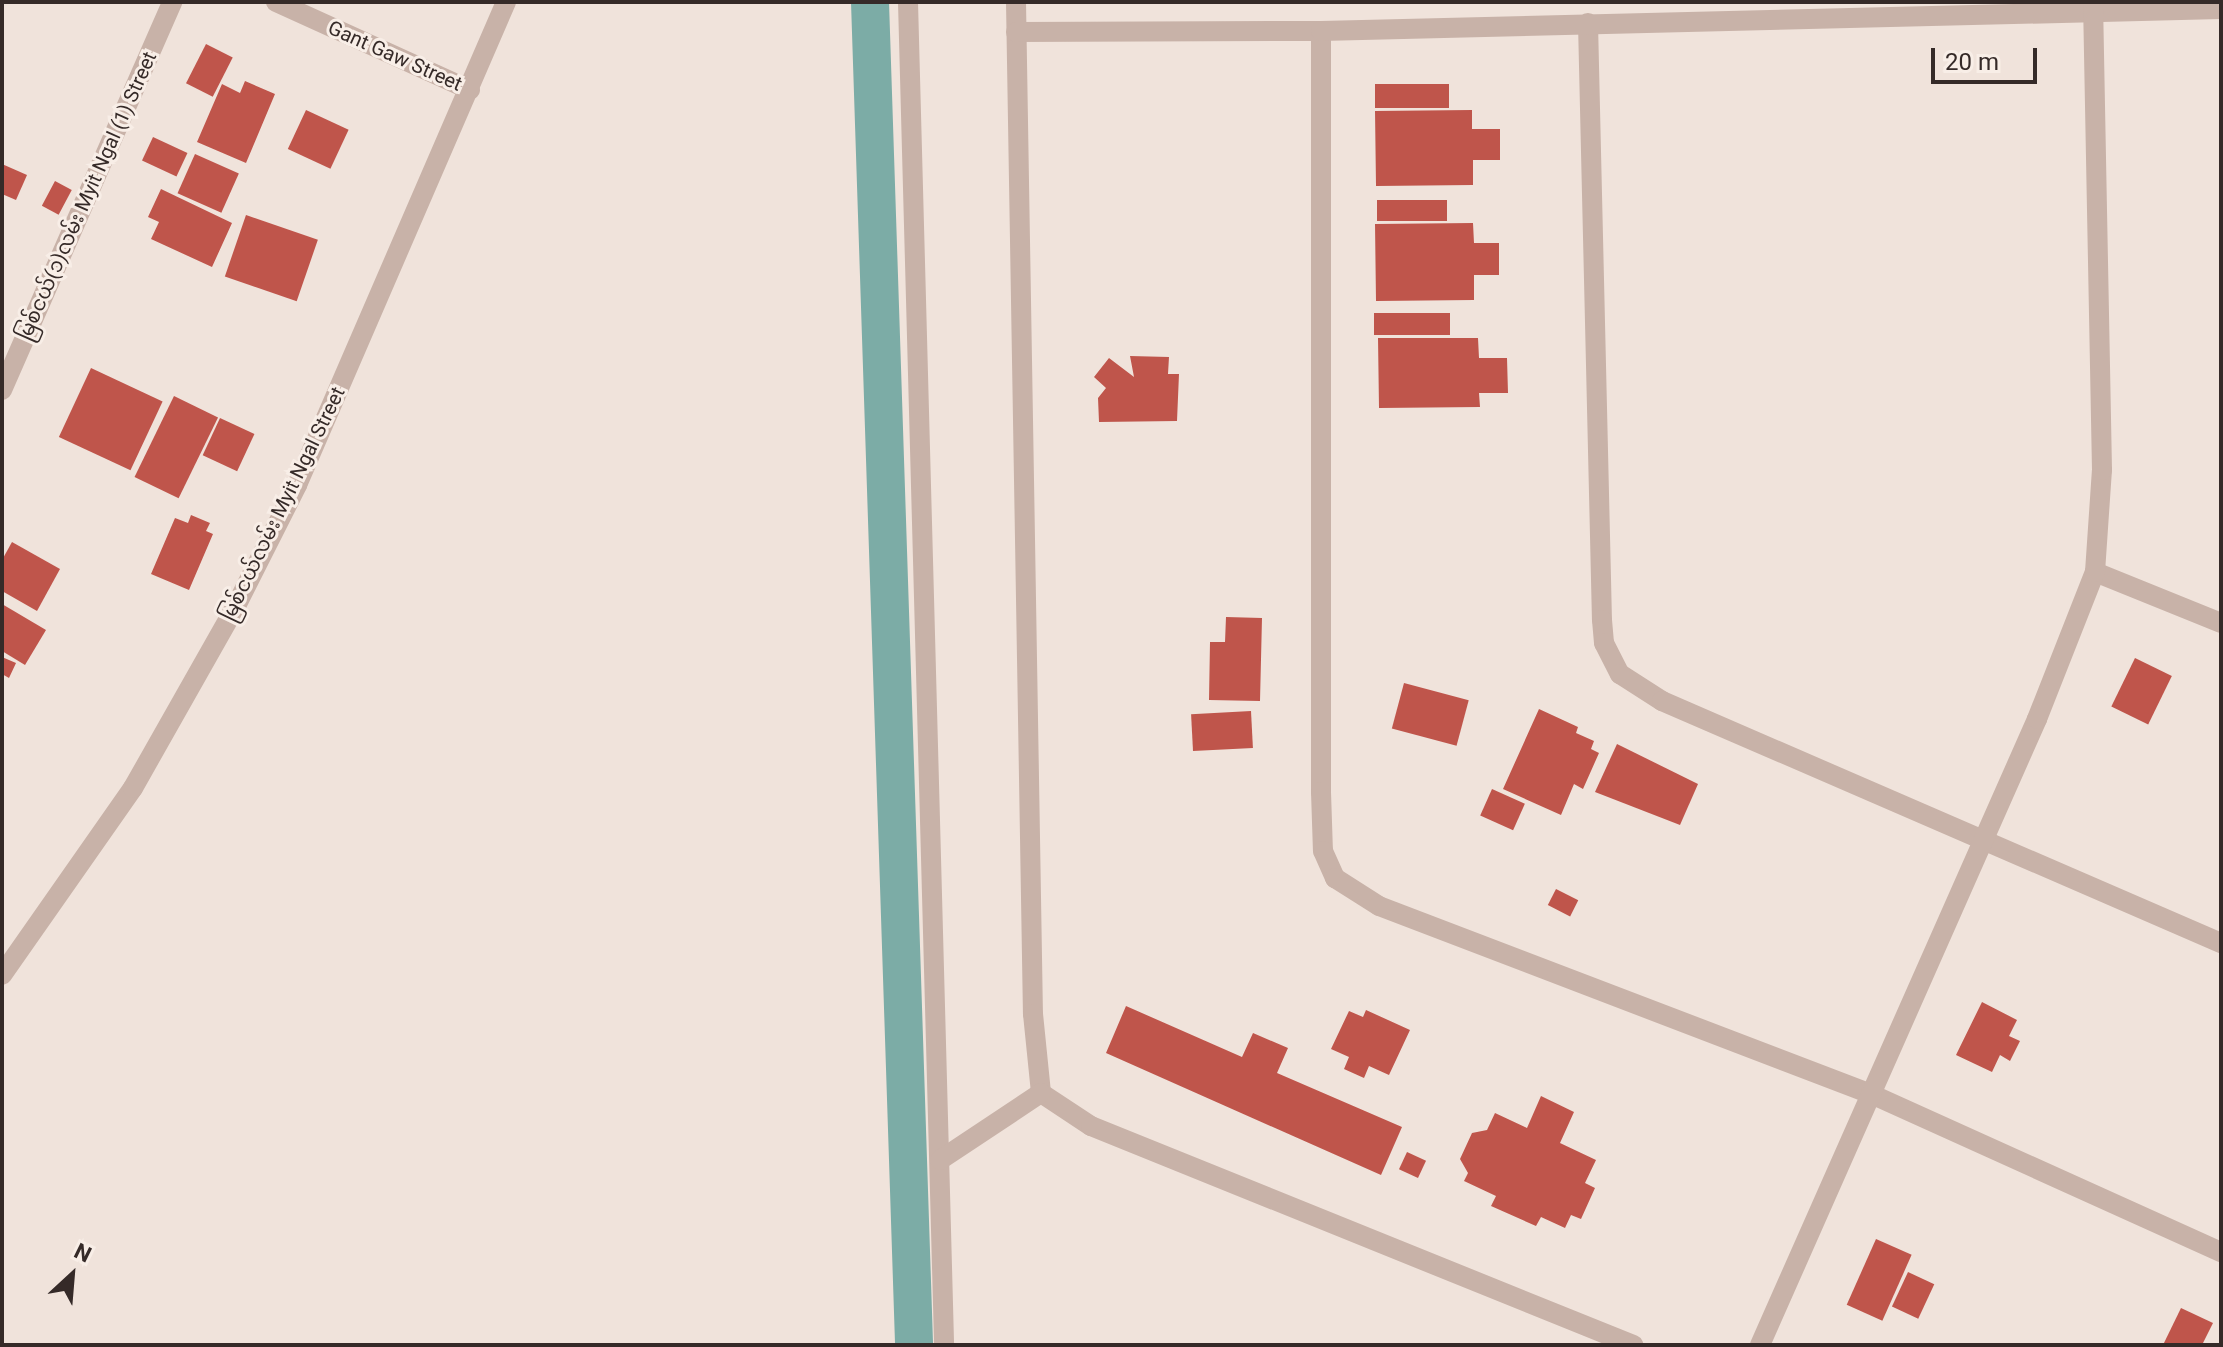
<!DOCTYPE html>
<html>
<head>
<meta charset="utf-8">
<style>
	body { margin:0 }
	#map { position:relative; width:2223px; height:1347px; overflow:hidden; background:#f0e3db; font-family:Roboto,"Noto Sans Myanmar",sans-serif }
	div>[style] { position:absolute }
	.canal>* { height:38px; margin:-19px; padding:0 19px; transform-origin:19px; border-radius:19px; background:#7caca6 }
	.building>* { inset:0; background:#bf554b; transform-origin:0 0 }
	.minor>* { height:20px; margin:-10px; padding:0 10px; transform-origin:10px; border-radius:10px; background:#c8b2a8 }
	span { translate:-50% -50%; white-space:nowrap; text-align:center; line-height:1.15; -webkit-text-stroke:6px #f8eee7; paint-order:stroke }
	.street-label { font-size:20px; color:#352a28 }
	.frame { position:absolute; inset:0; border:4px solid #352a28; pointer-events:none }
	.north { position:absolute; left:32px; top:1235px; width:80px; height:80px; -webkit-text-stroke:6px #f8eee7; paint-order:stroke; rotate:26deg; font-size:22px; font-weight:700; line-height:32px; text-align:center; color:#352a28 }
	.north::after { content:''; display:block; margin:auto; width:28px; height:36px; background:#352a28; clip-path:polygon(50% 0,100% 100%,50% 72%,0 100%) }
	.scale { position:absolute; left:1931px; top:48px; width:106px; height:36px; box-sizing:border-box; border:4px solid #352a28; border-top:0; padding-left:10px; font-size:24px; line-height:28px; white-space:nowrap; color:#352a28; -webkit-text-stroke:6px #f8eee7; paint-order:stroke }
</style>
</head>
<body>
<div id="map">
	<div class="canal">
		<div style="left:870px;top:2px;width:1344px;rotate:88.12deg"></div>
	</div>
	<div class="building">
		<div style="left:206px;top:44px;width:30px;height:44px;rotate:27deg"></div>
		<div style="clip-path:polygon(245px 81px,275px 94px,246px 163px,197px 142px,222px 84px,240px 93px)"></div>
		<div style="left:1449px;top:84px;width:24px;height:74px;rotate:90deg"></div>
		<div style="left:306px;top:110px;width:47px;height:43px;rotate:25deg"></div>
		<div style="clip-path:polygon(1472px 110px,1472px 129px,1500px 129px,1500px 160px,1473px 160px,1473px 185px,1376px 186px,1375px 111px)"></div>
		<div style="left:153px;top:137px;width:38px;height:26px;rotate:25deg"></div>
		<div style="left:195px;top:154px;width:48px;height:43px;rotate:24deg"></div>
		<div style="clip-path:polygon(2px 164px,27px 175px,16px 200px,2px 194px)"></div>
		<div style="left:55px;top:181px;width:19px;height:28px;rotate:28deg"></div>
		<div style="clip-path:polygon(161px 189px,232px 223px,212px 267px,151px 239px,159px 222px,148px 217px)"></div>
		<div style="left:1447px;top:200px;width:21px;height:70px;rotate:90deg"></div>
		<div style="left:246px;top:215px;width:76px;height:65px;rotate:19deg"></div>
		<div style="clip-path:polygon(1473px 223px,1474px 243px,1499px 243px,1499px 275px,1474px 275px,1474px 300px,1376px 301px,1375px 224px)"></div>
		<div style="left:1374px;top:313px;width:76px;height:22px"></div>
		<div style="clip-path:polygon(1378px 338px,1478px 338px,1479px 358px,1507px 358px,1508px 393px,1479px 393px,1480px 407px,1379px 408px)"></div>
		<div style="clip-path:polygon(1130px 356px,1169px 357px,1168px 374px,1179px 374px,1177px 421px,1099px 422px,1098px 398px,1106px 388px,1094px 377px,1109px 358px,1134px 377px)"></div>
		<div style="left:91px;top:368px;width:79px;height:76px;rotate:25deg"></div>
		<div style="left:174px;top:396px;width:49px;height:90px;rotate:26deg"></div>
		<div style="left:220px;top:418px;width:38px;height:41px;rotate:25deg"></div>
		<div style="clip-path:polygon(191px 515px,210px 523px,206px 531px,213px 534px,189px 590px,151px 574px,175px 518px,188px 523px)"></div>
		<div style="clip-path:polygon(12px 542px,60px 569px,37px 611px,2px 591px,2px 560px)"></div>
		<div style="clip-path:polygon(2px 604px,46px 630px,25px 665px,2px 651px)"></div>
		<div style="clip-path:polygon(1226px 617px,1262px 618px,1260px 701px,1209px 700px,1210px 642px,1225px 642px)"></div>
		<div style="clip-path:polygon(2px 657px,16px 663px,9px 678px,2px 674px)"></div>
		<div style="left:2135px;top:658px;width:41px;height:54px;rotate:26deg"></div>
		<div style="left:1404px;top:683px;width:67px;height:47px;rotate:15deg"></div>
		<div style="clip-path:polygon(1539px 709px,1578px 727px,1576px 733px,1594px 741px,1591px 749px,1599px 753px,1583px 789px,1574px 784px,1561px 815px,1503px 789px)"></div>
		<div style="left:1251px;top:711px;width:37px;height:60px;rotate:87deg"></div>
		<div style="clip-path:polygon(1617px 744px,1698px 784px,1680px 825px,1595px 792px)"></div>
		<div style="left:1492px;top:789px;width:36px;height:29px;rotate:24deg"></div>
		<div style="left:1556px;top:889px;width:25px;height:18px;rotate:27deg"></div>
		<div style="clip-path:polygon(1982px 1002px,2017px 1020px,2009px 1036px,2020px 1041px,2010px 1061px,2000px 1055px,1992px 1072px,1956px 1055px)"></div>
		<div style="clip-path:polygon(1126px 1006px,1242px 1057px,1253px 1033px,1288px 1048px,1277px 1073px,1402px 1127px,1381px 1175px,1106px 1053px)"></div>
		<div style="clip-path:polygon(1366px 1010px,1410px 1030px,1389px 1075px,1369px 1066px,1364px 1078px,1344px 1069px,1349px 1057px,1331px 1049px,1349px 1011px,1363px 1017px)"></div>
		<div style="clip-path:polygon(1541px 1096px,1574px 1112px,1560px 1143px,1596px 1160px,1585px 1183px,1595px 1188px,1581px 1219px,1571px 1215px,1565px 1228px,1541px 1217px,1536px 1226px,1491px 1206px,1496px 1196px,1464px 1181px,1468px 1173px,1460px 1159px,1472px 1133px,1487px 1130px,1495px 1113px,1527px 1128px)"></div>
		<div style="left:1407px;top:1152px;width:21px;height:19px;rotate:25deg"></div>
		<div style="left:1876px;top:1239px;width:39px;height:72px;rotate:24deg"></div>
		<div style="left:1908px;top:1272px;width:29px;height:38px;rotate:25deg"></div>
		<div style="clip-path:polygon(2181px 1308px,2213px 1323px,2202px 1345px,2163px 1345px)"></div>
	</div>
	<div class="minor">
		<div style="left:276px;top:2px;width:213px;rotate:24.4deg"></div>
		<div style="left:908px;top:2px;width:1343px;rotate:88.46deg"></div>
		<div style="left:1016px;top:2px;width:1012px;rotate:89.04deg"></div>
		<div style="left:1033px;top:1014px;width:79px;rotate:84.2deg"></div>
		<div style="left:1041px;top:1093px;width:60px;rotate:33.4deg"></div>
		<div style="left:1091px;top:1126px;width:585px;rotate:22deg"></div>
		<div style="left:1588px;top:23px;width:597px;rotate:88.66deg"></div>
		<div style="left:1602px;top:620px;width:23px;rotate:85deg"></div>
		<div style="left:1604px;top:643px;width:35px;rotate:63deg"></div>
		<div style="left:1620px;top:674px;width:50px;rotate:32.7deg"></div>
		<div style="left:1662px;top:701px;width:609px;rotate:23.41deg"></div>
		<div style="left:1321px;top:31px;width:761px;rotate:90deg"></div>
		<div style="left:1321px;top:792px;width:59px;rotate:88.1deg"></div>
		<div style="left:1323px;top:851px;width:30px;rotate:66deg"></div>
		<div style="left:1335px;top:878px;width:52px;rotate:32.5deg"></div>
		<div style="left:1379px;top:906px;width:527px;rotate:20.91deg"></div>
		<div style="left:1871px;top:1094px;width:384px;rotate:24.3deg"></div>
		<div style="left:1016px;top:32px;width:305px;rotate:-0.2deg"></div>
		<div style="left:1321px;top:31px;width:900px;rotate:-1.4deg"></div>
		<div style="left:2px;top:390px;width:424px;rotate:-66.3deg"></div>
		<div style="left:2095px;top:572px;width:136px;rotate:22deg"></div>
		<div style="left:2px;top:975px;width:228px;rotate:-55deg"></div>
		<div style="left:133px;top:788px;width:207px;rotate:-60.5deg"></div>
		<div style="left:235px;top:608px;width:138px;rotate:-63.2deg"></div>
		<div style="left:297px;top:485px;width:526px;rotate:-66.6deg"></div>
		<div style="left:940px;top:1160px;width:121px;rotate:-33.6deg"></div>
		<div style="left:1760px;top:1345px;width:685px;rotate:-66.13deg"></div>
		<div style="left:2037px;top:719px;width:158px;rotate:-68.5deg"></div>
		<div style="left:2095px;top:572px;width:102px;rotate:-86.1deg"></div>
		<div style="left:2102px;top:470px;width:468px;rotate:-91.1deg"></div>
	</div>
	<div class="street-label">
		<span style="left:395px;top:56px;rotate:24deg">Gant Gaw Street</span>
		<span style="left:87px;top:196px;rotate:-66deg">မြစ်ငယ်(၁)လမ်း Myit Ngal (1) Street</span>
		<span style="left:283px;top:504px;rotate:-64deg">မြစ်ငယ်လမ်း Myit Ngal Street</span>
	</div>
	<div class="frame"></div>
	<div class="north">N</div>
	<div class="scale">20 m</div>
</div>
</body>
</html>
